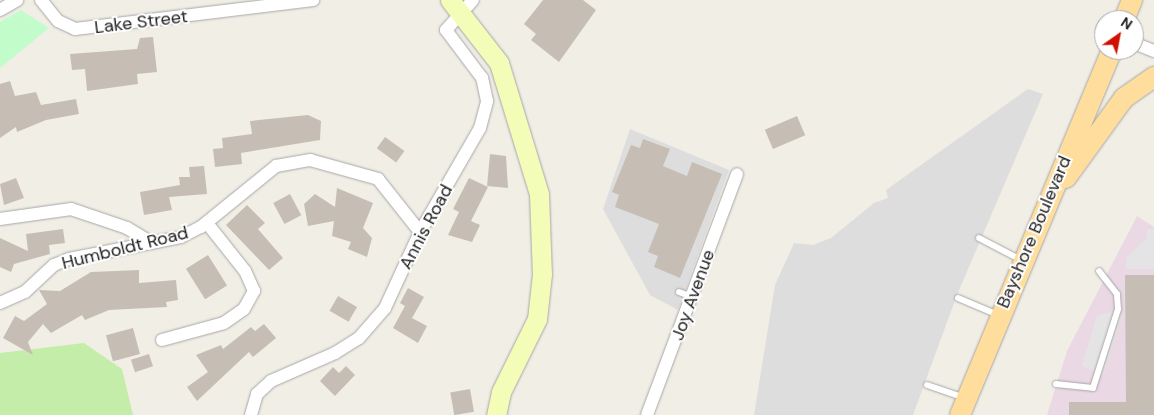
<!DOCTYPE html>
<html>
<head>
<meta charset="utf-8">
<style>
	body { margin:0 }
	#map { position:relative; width:1154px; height:415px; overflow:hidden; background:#f1eee6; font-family:"DM Sans",sans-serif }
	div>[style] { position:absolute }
	.residential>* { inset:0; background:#dedddd }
	.industrial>* { inset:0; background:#ebd8e5 }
	.grass>* { inset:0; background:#c5edaa }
	.park>* { inset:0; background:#c2fccb }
	.parking>* { inset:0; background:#e4e4e4 }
	.building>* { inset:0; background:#c6beb5; transform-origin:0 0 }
	.roads { filter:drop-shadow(0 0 1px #a7a7a7) drop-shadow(0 0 1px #a7a7a7) }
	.lane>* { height:6px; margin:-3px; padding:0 3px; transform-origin:3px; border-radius:3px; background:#fff }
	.street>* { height:12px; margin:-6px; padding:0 6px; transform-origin:6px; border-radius:6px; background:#fff }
	.secondary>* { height:19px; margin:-9.5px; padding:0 9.5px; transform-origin:9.5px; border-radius:9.5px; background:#f4fdb8 }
	.primary>* { height:20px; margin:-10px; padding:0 10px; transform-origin:10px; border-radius:10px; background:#ffdd9d }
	span { translate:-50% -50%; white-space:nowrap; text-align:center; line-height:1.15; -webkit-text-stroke:4px #fff; paint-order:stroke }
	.street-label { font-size:18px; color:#202020 }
	.north { position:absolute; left:1094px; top:10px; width:50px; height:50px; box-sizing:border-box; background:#fff; border:1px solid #a6a6a6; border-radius:50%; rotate:33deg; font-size:14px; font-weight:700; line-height:20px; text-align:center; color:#202020 }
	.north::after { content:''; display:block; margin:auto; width:18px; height:22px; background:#d01100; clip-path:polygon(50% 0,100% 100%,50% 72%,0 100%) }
</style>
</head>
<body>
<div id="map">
	<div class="residential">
		<div style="clip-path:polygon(1028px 89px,1043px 94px,957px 295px,913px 415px,754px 415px,775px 285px,794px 243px,813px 245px,831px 238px,874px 203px,888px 198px,886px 190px)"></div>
		<div style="clip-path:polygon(630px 129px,729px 170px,678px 310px,650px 295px,603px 209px)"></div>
	</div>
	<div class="industrial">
		<div style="clip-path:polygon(1137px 216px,1154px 227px,1154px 415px,1047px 415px,1067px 351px)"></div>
	</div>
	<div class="grass">
		<div style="clip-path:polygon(84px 343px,122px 369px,133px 415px,0 415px,0 353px)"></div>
	</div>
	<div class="park">
		<div style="clip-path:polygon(21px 10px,49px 28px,0 68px,0 22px)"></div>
	</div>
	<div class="parking">
		<div style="clip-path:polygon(1147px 229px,1154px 229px,1154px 269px,1126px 269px,1126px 258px,1147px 238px)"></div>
		<div style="clip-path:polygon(1111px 312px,1122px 316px,1104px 375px,1082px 366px,1097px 316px)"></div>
	</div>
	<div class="building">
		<div style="clip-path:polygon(543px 0,583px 0,596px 10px,559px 62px,531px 40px,536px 34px,524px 24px)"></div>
		<div style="clip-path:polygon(153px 37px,157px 72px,137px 74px,138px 84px,87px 91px,85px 69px,72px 70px,70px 54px,137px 49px,140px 38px)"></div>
		<div style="clip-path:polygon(10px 81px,15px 96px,36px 92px,41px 105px,76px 99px,79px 114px,46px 120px,17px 132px,16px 127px,0 138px,0 84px)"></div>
		<div style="clip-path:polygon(308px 115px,321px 121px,320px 140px,241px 153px,242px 164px,215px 167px,213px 149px,223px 148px,222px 138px,252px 134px,250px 121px)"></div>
		<div style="left:797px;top:116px;width:21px;height:35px;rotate:67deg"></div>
		<div style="left:385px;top:137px;width:24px;height:14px;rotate:36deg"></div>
		<div style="clip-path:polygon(643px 139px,670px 149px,663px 166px,687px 176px,692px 162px,722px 174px,680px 278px,654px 267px,658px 256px,648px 252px,659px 224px,615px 207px,619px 195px,612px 192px,631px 145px,640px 148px)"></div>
		<div style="clip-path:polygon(490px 154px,506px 156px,508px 188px,487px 186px)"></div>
		<div style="clip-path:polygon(204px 166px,207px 194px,169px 197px,172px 210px,144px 215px,140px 192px,180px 185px,179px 177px,190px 177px,189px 167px)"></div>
		<div style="clip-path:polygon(16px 178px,24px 198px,4px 205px,0 184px)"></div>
		<div style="clip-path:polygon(469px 178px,488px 187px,471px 221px,480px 225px,472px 242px,448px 235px,459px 212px,453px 209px)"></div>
		<div style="clip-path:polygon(337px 188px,373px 203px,363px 228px,372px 238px,367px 257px,348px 249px,351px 242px,332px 236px,334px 221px,308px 226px,304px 204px,315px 194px,335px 207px)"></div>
		<div style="left:290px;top:194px;width:24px;height:19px;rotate:62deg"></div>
		<div style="clip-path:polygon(247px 205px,265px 223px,258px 229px,283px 258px,269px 270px,226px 225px)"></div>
		<div style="clip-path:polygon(63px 229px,65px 243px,49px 245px,50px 254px,14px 264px,11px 272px,0 267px,0 238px,28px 251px,26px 234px)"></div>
		<div style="left:208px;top:255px;width:36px;height:26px;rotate:58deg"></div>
		<div style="clip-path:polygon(139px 270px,139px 283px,176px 280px,178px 300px,166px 302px,167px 307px,109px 310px,85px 320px,82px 315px,51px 333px,43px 324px,28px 342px,33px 355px,3px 338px,15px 316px,24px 321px,47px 304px,39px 290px,60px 291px,91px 272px)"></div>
		<div style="clip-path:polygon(1125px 275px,1154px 275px,1154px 415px,1069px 415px,1069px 402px,1126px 402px)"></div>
		<div style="clip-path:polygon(408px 288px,424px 297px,412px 318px,427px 326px,418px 343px,393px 328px,405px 306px,400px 303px)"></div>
		<div style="left:338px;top:296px;width:22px;height:17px;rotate:30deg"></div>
		<div style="clip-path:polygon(264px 324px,276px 338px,253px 357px,249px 352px,197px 401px,187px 387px,208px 372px,196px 355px,221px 345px,223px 349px,251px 327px,255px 331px)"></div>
		<div style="left:133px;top:328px;width:27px;height:28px;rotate:75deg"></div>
		<div style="left:149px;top:354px;width:13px;height:19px;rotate:72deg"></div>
		<div style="clip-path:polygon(346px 366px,355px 375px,335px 396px,320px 381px,333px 367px,339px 373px)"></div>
		<div style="left:470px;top:389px;width:23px;height:20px;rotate:80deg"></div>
	</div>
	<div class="roads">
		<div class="lane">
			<div style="left:979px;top:238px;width:47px;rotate:27.6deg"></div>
			<div style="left:679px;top:292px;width:14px;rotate:21deg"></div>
			<div style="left:958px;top:298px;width:43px;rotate:23deg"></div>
			<div style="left:1056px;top:384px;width:37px;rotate:6deg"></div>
			<div style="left:1093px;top:388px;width:83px;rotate:-72.4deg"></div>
			<div style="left:1118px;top:309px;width:15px;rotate:-94deg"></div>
			<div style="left:1117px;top:294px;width:29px;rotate:-128deg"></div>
			<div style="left:927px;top:385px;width:39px;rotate:19deg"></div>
		</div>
		<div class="street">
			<div style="left:41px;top:0;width:27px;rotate:51deg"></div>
			<div style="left:58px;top:21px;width:19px;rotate:25deg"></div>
			<div style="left:75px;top:29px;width:240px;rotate:-6.9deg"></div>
			<div style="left:0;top:10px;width:20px;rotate:-30deg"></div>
			<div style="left:1134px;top:43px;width:22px;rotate:22deg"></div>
			<div style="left:0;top:219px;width:72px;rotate:-8deg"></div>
			<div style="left:71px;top:209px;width:59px;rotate:18.7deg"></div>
			<div style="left:127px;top:228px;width:29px;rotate:31deg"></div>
			<div style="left:0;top:303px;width:27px;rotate:-24deg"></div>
			<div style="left:25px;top:292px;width:40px;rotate:-43deg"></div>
			<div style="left:54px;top:265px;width:16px;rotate:-22deg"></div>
			<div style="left:69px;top:259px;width:114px;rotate:-11.1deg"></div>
			<div style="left:181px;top:237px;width:22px;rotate:-27deg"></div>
			<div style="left:201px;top:227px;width:97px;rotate:-39.1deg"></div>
			<div style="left:276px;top:166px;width:35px;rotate:-10deg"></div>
			<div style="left:310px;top:160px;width:71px;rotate:15.6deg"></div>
			<div style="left:378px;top:179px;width:68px;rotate:51.6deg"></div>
			<div style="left:162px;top:340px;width:64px;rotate:-15.3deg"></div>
			<div style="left:224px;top:323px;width:24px;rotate:-35deg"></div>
			<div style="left:244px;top:309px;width:21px;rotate:-61deg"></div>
			<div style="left:254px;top:291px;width:22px;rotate:-114deg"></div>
			<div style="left:245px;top:271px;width:61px;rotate:-128.4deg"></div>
			<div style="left:251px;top:415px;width:22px;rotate:-74deg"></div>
			<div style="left:257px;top:394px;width:19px;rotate:-43deg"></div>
			<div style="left:271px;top:381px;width:70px;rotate:-23.6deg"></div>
			<div style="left:335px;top:353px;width:28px;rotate:-32deg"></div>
			<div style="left:359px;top:338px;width:40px;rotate:-49deg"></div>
			<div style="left:385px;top:308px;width:84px;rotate:-65.3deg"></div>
			<div style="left:420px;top:232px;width:120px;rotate:-60deg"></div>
			<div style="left:480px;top:128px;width:28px;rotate:-75deg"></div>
			<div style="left:487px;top:101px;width:24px;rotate:-102deg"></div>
			<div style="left:482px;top:78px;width:60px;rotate:-126.9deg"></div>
			<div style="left:446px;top:30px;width:40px;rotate:-48deg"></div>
			<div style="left:647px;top:415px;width:257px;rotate:-69.5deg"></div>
		</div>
		<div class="secondary">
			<div style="left:450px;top:0;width:80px;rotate:52.1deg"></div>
			<div style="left:499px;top:63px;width:137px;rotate:73deg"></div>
			<div style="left:539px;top:194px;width:80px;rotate:87.9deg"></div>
			<div style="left:542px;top:274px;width:45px;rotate:96.3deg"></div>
			<div style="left:537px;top:319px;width:81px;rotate:116.3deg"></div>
			<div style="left:501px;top:392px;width:24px;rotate:102deg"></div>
		</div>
		<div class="primary">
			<div style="left:1124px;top:20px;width:22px;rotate:-68deg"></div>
			<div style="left:1066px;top:178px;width:99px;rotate:-54.1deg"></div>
			<div style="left:1124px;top:98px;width:37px;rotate:-35deg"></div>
			<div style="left:960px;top:415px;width:395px;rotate:-67.4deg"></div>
		</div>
	</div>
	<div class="street-label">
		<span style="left:141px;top:22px;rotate:-7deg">Lake Street</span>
		<span style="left:426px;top:227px;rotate:-62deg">Annis Road</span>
		<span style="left:1034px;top:232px;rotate:-67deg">Bayshore Boulevard</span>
		<span style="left:125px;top:248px;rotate:-14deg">Humboldt Road</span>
		<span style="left:693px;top:295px;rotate:-70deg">Joy Avenue</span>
	</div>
	<div class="north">N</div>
</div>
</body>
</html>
